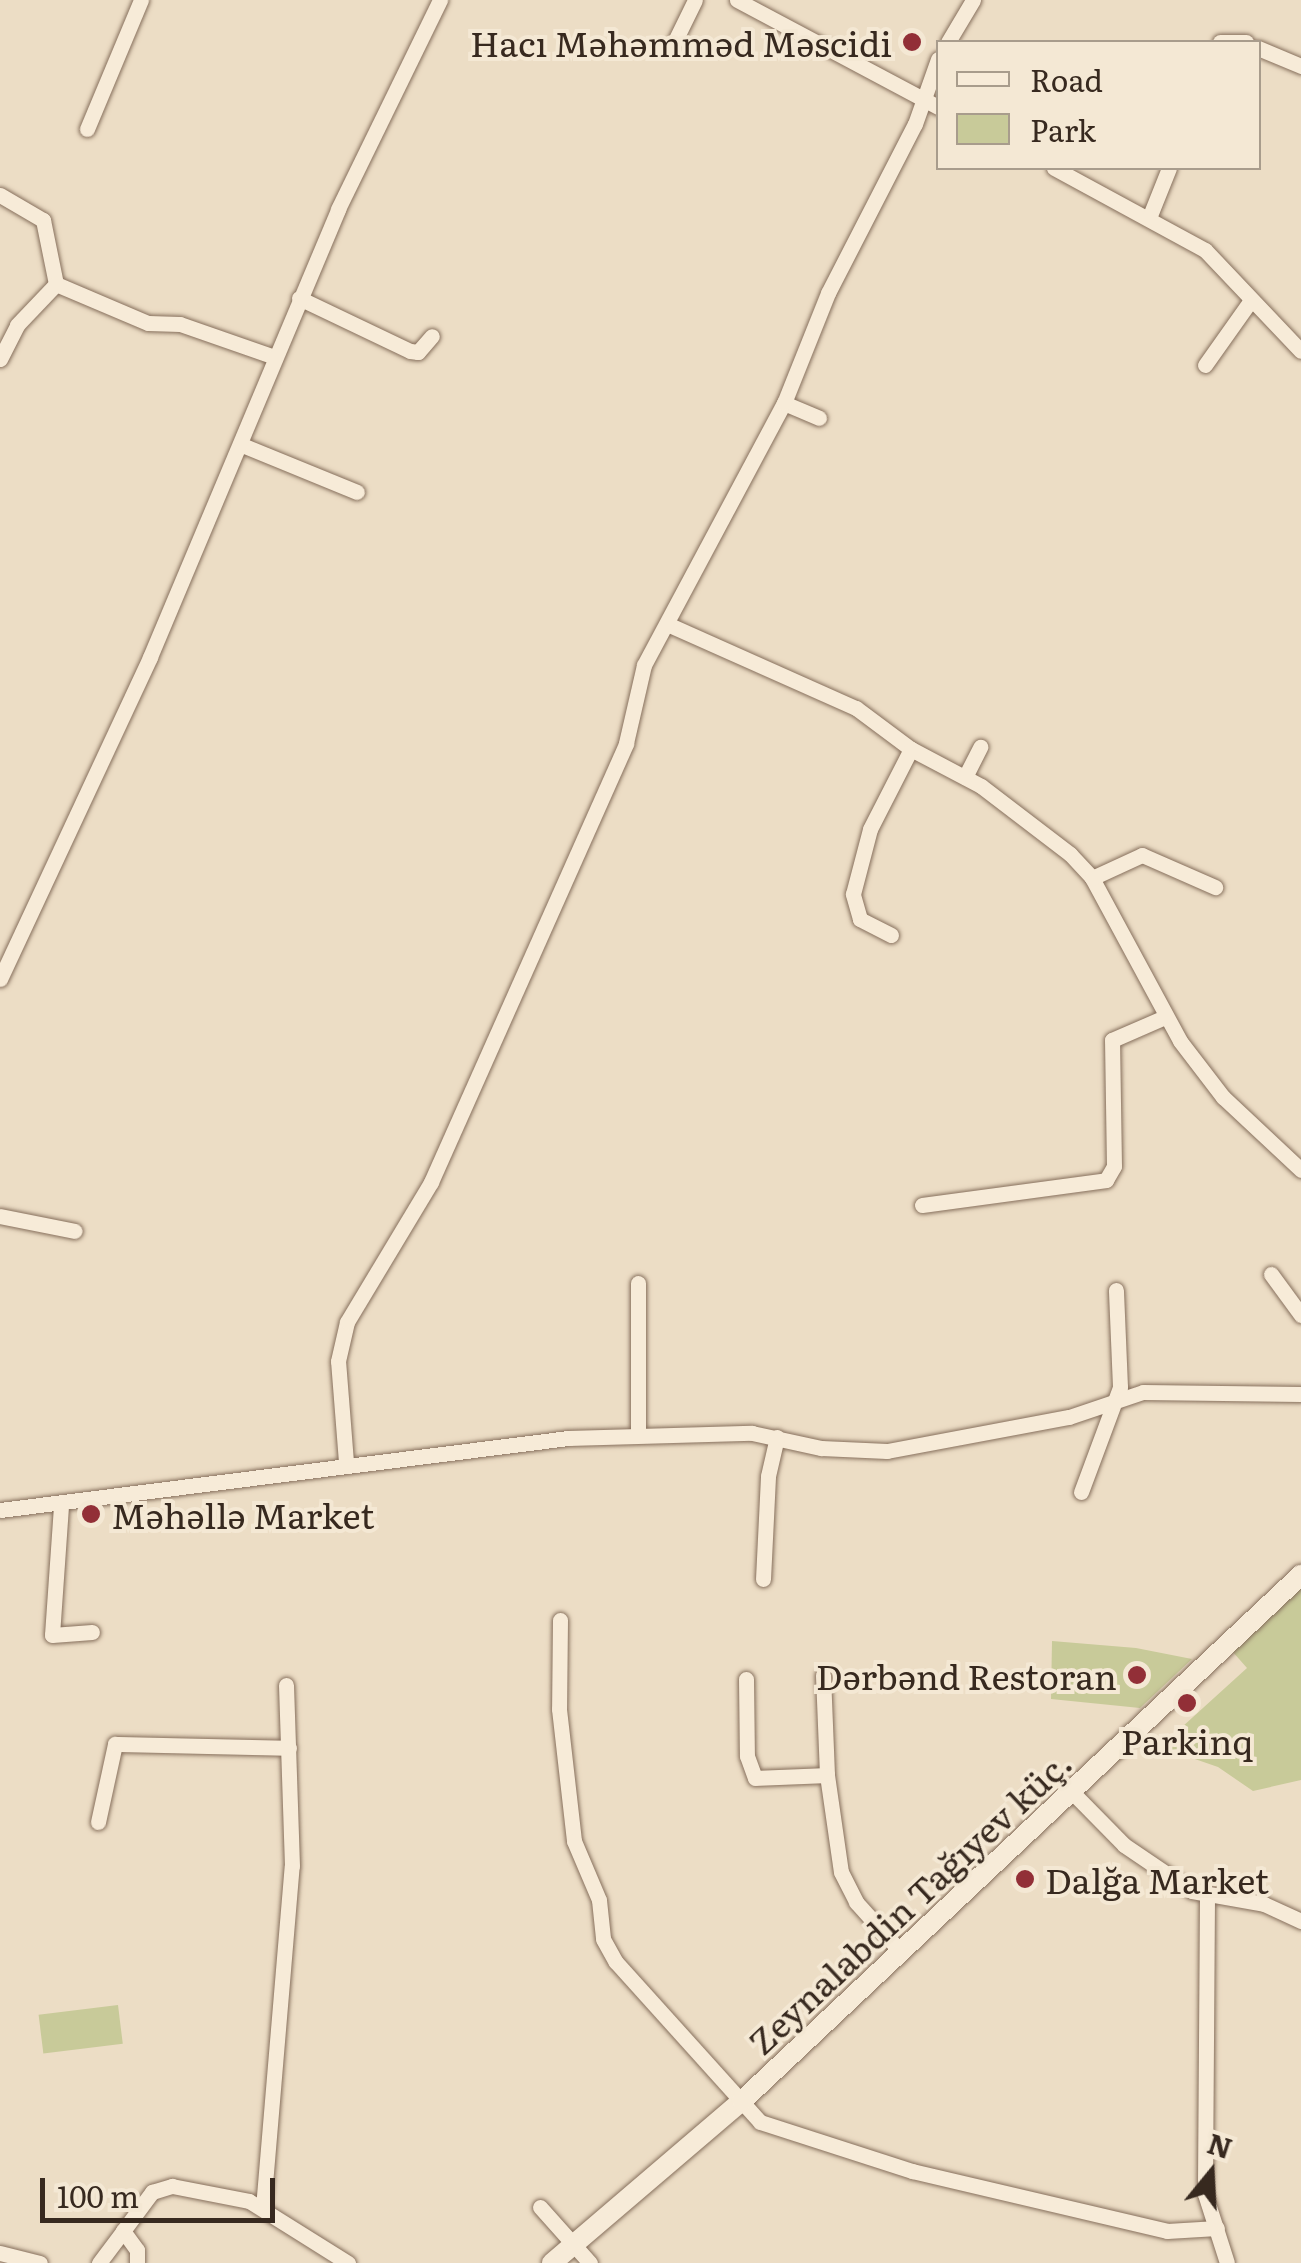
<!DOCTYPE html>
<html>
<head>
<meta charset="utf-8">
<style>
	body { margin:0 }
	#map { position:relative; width:1301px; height:2263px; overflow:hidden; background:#ecddc5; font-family:Literata,serif }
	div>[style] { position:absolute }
	.green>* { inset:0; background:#c8ca99; transform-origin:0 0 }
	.roads { filter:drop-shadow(0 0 2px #866f5c) drop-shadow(0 0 2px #866f5c) }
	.minor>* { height:15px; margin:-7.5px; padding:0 7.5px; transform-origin:7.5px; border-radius:7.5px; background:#f7ebd8 }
	.tertiary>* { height:20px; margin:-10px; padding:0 10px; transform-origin:10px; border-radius:10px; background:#f7ebd8 }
	.dots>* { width:28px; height:28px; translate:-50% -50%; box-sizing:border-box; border:5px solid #f4e8d4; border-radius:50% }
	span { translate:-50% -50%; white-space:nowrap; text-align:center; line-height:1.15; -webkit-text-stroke:8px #f4e8d4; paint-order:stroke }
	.poi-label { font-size:35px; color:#37291f }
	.right { translate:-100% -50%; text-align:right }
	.left { translate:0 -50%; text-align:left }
	.street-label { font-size:35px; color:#37291f }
	.legend { position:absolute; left:936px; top:40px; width:325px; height:130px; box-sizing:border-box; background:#f4e8d4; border:2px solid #a89c8c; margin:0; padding:12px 18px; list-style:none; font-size:30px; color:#37291f }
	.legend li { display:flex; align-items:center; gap:20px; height:50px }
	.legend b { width:50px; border:2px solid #a89c8c }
	.north { position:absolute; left:1161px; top:2123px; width:100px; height:100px; -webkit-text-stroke:8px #f4e8d4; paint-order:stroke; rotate:18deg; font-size:28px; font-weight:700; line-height:40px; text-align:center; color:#37291f }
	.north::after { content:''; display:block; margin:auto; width:35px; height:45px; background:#37291f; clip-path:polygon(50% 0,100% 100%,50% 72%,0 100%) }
	.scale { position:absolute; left:40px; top:2178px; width:235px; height:45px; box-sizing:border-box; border:5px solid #37291f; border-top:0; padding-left:12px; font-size:30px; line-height:35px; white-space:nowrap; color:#37291f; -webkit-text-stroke:8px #f4e8d4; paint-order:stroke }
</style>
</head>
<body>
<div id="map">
	<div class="green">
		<div style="clip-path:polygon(1301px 1587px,1301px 1780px,1253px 1791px,1218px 1767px,1160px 1747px,1247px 1668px,1232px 1651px)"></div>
		<div style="clip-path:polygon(1052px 1641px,1136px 1648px,1192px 1659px,1140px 1708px,1051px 1699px)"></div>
		<div style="left:118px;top:2005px;width:39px;height:80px;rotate:83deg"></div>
	</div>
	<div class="roads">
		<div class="minor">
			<div style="left:737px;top:0;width:228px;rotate:28deg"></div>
			<div style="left:948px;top:42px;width:49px;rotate:-59.2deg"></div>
			<div style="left:1220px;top:42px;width:26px"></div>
			<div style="left:672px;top:47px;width:52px;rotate:-63.9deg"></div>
			<div style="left:1258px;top:48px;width:47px;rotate:22.7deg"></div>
			<div style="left:87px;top:129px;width:140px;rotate:-67.3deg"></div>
			<div style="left:1054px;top:168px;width:172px;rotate:28.5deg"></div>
			<div style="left:1205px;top:250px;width:139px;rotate:46.5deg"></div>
			<div style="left:0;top:195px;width:50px;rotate:30.2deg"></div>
			<div style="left:43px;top:220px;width:65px;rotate:78.5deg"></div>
			<div style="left:56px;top:284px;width:100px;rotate:23deg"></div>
			<div style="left:148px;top:323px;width:32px;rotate:2deg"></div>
			<div style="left:180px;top:324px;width:101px;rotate:19.2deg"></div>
			<div style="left:1149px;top:218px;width:54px;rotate:-68.2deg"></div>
			<div style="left:299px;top:298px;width:123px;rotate:25.5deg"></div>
			<div style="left:410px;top:351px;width:8px;rotate:7deg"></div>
			<div style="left:418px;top:352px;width:21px;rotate:-49deg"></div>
			<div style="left:0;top:359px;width:38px;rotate:-63deg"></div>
			<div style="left:17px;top:325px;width:57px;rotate:-46.4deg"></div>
			<div style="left:1205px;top:365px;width:80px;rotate:-54.7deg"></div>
			<div style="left:784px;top:403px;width:38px;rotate:23deg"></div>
			<div style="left:242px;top:445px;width:124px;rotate:22.2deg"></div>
			<div style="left:667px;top:624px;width:207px;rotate:24deg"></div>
			<div style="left:856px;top:708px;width:69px;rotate:36.7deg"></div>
			<div style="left:911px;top:749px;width:79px;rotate:27.9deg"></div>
			<div style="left:981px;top:786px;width:112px;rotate:37.4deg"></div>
			<div style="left:1070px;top:854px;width:33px;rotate:47deg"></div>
			<div style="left:1092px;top:878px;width:185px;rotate:61.6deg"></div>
			<div style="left:1180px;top:1041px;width:71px;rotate:52.5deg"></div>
			<div style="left:1223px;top:1097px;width:107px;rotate:43.1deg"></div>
			<div style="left:965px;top:777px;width:34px;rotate:-63deg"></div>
			<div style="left:1092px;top:878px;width:55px;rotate:-24.7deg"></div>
			<div style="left:1142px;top:855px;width:80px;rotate:23.7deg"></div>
			<div style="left:891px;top:935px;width:35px;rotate:-153deg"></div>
			<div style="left:860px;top:919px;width:26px;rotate:-106deg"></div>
			<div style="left:853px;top:894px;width:67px;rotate:-75.3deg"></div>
			<div style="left:870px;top:829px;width:90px;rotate:-62.9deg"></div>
			<div style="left:0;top:979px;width:355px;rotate:-65deg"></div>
			<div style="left:150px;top:657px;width:486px;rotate:-67.2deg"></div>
			<div style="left:338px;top:209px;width:233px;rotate:-64deg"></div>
			<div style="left:922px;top:1205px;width:186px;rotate:-7.7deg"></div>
			<div style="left:1106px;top:1180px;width:16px;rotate:-60deg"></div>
			<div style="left:1114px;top:1166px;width:126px;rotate:-90.9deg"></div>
			<div style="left:1112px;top:1040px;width:58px;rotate:-23.5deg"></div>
			<div style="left:0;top:1216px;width:76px;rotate:11.3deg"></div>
			<div style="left:1271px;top:1274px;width:51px;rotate:53.8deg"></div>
			<div style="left:638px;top:1435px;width:152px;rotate:-90deg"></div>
			<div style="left:346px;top:1462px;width:101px;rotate:-94.5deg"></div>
			<div style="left:338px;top:1361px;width:40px;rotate:-77deg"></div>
			<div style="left:347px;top:1322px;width:163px;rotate:-59deg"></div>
			<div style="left:431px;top:1182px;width:480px;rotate:-66deg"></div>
			<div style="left:626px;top:743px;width:80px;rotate:-77deg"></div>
			<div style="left:644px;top:665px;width:297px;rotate:-61.9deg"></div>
			<div style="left:784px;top:403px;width:118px;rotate:-68.2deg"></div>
			<div style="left:828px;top:293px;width:190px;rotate:-62.8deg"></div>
			<div style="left:915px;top:124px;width:69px;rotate:-70.5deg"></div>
			<div style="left:1081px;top:1492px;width:112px;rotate:-69.6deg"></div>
			<div style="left:1120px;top:1387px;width:97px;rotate:-92.4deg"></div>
			<div style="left:61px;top:1506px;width:129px;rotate:94deg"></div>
			<div style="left:52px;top:1635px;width:40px;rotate:-4.3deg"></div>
			<div style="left:0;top:1510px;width:573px;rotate:-7.22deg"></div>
			<div style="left:568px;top:1438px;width:184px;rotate:-1.6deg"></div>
			<div style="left:752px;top:1433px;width:71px;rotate:12.3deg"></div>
			<div style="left:821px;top:1448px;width:66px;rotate:2.6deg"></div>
			<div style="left:887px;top:1451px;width:185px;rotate:-10.6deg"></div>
			<div style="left:1069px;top:1417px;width:78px;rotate:-18.7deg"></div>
			<div style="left:1143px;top:1392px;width:158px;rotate:0.7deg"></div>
			<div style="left:763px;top:1579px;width:103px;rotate:-87.2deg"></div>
			<div style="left:768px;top:1476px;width:40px;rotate:-77deg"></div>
			<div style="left:560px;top:1620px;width:89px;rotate:90.6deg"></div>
			<div style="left:559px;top:1709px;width:133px;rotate:83.5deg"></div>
			<div style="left:574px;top:1841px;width:64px;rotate:67deg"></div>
			<div style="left:599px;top:1900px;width:39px;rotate:84deg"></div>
			<div style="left:603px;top:1939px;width:26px;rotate:61deg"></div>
			<div style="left:616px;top:1962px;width:215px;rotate:48deg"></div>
			<div style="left:760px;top:2122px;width:160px;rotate:17.9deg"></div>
			<div style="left:912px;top:2171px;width:262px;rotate:13.2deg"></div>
			<div style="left:1167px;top:2231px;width:50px;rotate:-3.4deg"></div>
			<div style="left:823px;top:1675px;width:100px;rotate:87.7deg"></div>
			<div style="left:827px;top:1775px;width:98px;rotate:81.8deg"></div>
			<div style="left:841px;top:1872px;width:34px;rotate:63deg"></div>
			<div style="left:856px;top:1902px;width:67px;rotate:48deg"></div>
			<div style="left:746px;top:1679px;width:77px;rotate:89.3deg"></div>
			<div style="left:747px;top:1756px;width:23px;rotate:70deg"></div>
			<div style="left:755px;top:1778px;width:72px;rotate:-2.4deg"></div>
			<div style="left:1072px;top:1792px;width:74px;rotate:45.5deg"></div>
			<div style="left:1124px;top:1845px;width:82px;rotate:34.1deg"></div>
			<div style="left:1192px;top:1891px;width:73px;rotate:10.2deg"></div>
			<div style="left:1264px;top:1904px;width:41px;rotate:24.7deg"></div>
			<div style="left:98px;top:1822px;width:80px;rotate:-77.7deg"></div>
			<div style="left:115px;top:1744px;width:174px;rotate:1.3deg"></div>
			<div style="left:1207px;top:1898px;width:296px;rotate:90.4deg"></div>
			<div style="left:1205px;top:2194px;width:72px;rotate:72.3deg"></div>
			<div style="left:540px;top:2207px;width:75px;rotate:48.2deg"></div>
			<div style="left:263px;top:2208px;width:343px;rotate:-85.2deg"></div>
			<div style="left:292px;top:1866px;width:181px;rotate:-91.9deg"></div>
			<div style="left:0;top:2253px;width:41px;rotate:14deg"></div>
			<div style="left:99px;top:2263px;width:40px;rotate:-53deg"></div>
			<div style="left:137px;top:2263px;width:13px;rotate:-90deg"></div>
			<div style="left:137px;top:2250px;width:24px;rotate:-126deg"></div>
			<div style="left:123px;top:2231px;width:49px;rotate:-53.4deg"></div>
			<div style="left:152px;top:2192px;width:21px;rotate:-17deg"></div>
			<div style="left:172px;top:2186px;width:78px;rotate:11deg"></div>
			<div style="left:249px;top:2201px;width:117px;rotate:32.1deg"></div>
		</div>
		<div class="tertiary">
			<div style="left:552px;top:2263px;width:250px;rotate:-40.5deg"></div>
			<div style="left:742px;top:2101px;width:768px;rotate:-43.26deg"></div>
		</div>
	</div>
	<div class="dots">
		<div style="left:912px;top:42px;background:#922f37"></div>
		<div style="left:91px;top:1514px;background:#922f37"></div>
		<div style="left:1137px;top:1675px;background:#922f37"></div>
		<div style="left:1187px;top:1703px;background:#922f37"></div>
		<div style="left:1025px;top:1879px;background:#922f37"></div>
	</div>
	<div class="poi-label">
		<span class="right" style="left:892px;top:42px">Hacı Məhəmməd Məscidi</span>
		<span class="left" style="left:111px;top:1514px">Məhəllə Market</span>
		<span class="right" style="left:1117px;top:1675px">Dərbənd Restoran</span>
		<span style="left:1187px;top:1740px">Parkinq</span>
		<span class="left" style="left:1045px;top:1879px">Dalğa Market</span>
	</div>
	<div class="street-label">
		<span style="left:909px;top:1901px;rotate:-43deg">Zeynalabdin Tağıyev küç.</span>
	</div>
	<ul class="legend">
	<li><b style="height:12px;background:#f7ebd8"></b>Road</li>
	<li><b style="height:28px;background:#c8ca99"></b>Park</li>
	</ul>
	<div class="north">N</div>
	<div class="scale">100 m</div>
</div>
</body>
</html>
